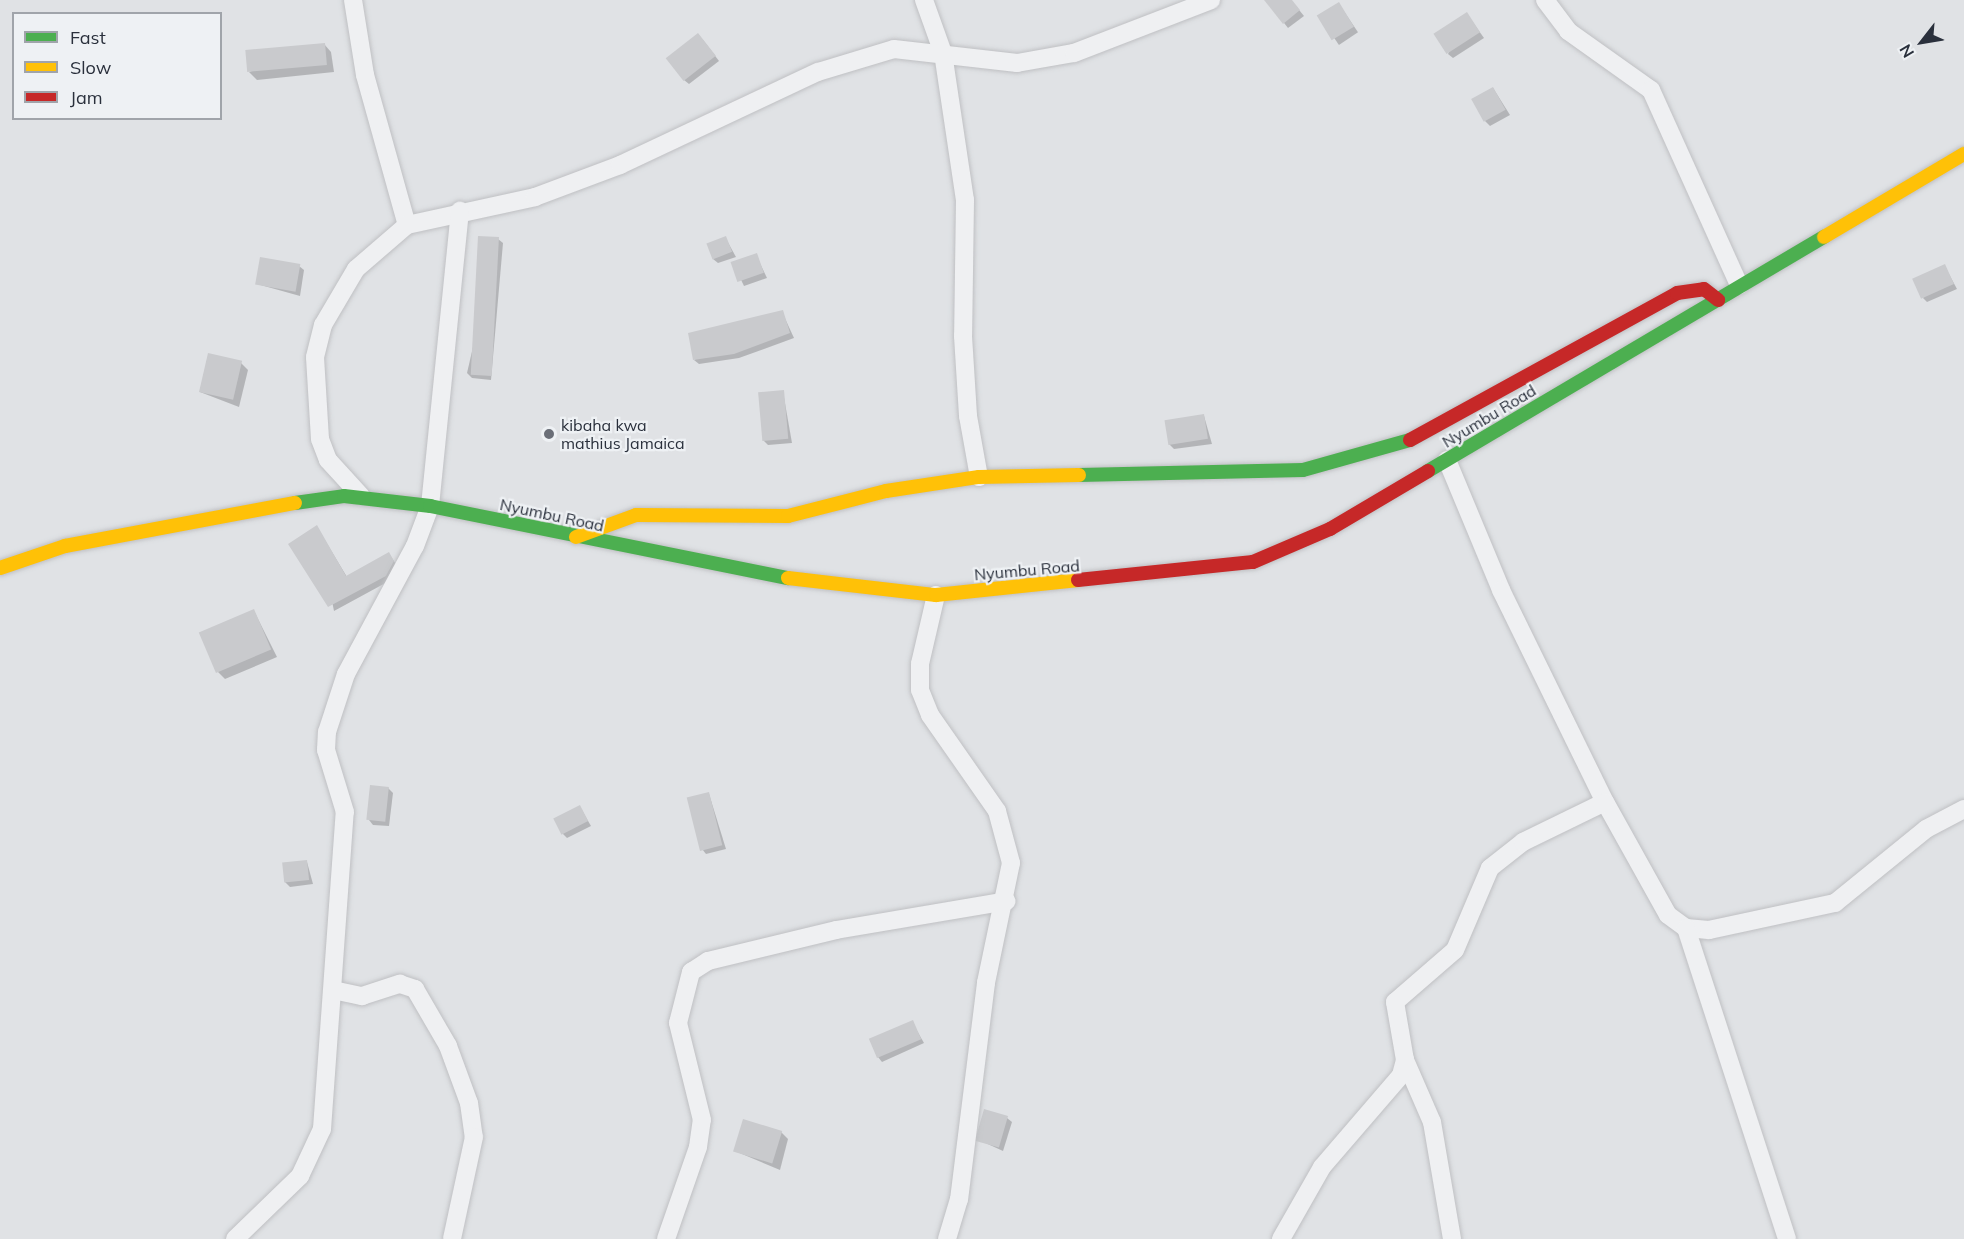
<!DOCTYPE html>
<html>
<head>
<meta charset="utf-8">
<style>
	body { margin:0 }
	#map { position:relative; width:1964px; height:1239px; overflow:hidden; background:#e0e2e5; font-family:Mulish,sans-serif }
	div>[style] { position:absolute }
	.shadow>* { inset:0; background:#0003; transform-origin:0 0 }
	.building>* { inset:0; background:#c9cacd; transform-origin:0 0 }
	.roads { filter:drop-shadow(0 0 2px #bfc0c3) drop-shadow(0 0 2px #bfc0c3) }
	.street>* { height:18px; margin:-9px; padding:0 9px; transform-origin:9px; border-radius:9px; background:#eff0f2 }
	.fast>* { height:14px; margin:-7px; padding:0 7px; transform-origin:7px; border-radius:7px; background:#4caf50 }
	.slow>* { height:14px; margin:-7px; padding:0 7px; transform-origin:7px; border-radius:7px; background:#ffc107 }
	.jam>* { height:14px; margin:-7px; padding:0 7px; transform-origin:7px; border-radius:7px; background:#c62828 }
	.dots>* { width:16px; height:16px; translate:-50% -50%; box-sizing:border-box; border:3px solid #eef1f4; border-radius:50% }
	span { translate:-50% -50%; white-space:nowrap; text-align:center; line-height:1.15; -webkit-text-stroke:4.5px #eef1f4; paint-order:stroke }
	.street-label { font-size:16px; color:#2a303c }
	.poi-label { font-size:16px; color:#2a303c }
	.left { translate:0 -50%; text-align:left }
	.legend { position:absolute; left:12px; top:12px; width:210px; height:108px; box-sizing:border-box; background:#eef1f4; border:2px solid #a0a4aa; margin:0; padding:8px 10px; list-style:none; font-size:18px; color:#2a303c }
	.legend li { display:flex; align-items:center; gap:12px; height:30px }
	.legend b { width:30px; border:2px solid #a0a4aa }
	.north { position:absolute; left:1892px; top:12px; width:60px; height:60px; -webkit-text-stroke:4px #eef1f4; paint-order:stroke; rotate:239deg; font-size:16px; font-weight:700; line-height:24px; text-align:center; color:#2a303c }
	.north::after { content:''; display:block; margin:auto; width:21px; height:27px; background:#2a303c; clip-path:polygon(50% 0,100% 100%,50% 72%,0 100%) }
</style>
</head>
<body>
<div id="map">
	<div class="shadow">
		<div style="clip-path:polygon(1266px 0,1291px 0,1304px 16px,1288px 28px)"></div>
		<div style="left:1339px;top:4px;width:34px;height:23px;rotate:56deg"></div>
		<div style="clip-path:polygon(1467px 14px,1484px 38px,1453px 58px,1448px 54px)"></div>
		<div style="clip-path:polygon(703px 40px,719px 61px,689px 84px,684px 80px)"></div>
		<div style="clip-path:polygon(324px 44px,331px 52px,334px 72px,257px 80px,249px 72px)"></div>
		<div style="clip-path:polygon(1493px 88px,1510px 115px,1490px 126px,1485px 121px)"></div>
		<div style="clip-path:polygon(725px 237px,736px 257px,718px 263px,713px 259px)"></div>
		<div style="clip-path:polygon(498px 239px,503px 243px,491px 380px,472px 378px,467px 373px)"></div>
		<div style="clip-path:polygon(756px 255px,767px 278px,744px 286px,733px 263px)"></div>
		<div style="clip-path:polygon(1944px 265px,1957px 289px,1927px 302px,1923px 298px)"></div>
		<div style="clip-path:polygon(299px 266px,304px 270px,300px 296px,257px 284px)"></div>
		<div style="clip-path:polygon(782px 312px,794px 338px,739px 358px,699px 364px,694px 360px)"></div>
		<div style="clip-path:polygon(241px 363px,248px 370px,239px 407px,200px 392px)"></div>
		<div style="clip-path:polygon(783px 392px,792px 443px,768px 445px,763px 440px)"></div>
		<div style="clip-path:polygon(1204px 416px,1212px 444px,1174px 449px,1169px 444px)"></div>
		<div style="clip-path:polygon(317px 527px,347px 577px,389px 554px,398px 567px,391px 580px,334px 611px)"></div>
		<div style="clip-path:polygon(254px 611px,277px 657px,225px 679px,217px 671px)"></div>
		<div style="clip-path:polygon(388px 788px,393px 793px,389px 826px,373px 825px,369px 820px)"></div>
		<div style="clip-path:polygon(709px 794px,726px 849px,706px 854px,702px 849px)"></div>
		<div style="clip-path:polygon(580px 807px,591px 826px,567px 838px,562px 833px)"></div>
		<div style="clip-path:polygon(307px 862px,313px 884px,290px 887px,285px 882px)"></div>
		<div style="clip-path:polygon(912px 1022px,924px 1043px,882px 1062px,878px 1057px)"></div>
		<div style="clip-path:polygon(1007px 1118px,1012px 1122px,1003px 1151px,979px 1140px)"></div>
		<div style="clip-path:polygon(781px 1132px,788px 1139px,780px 1170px,735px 1151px)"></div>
	</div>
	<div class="building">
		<div style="clip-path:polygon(1264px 0,1292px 0,1300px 10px,1283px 24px)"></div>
		<div style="left:1339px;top:2px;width:29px;height:26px;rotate:59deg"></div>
		<div style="left:1467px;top:12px;width:24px;height:40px;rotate:57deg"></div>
		<div style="left:698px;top:33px;width:29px;height:41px;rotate:52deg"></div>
		<div style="left:325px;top:43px;width:22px;height:80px;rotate:85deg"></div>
		<div style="left:1493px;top:87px;width:26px;height:25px;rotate:61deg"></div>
		<div style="left:478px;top:236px;width:21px;height:139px;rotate:3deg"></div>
		<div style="left:726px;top:236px;width:17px;height:21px;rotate:69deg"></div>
		<div style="left:757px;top:253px;width:21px;height:28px;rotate:71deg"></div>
		<div style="left:260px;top:257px;width:41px;height:28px;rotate:10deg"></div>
		<div style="left:1945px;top:264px;width:22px;height:36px;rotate:66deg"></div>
		<div style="clip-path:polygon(783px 310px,790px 333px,734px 354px,693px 360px,688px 333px)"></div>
		<div style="left:208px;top:353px;width:35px;height:40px;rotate:13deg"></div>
		<div style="left:784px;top:390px;width:49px;height:26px;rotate:85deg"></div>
		<div style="left:1204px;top:414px;width:25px;height:40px;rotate:81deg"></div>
		<div style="clip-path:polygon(317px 525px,346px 576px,389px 552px,394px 561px,386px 576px,328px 607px,288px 544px)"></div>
		<div style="left:254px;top:609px;width:44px;height:60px;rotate:67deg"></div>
		<div style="left:370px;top:785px;width:19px;height:35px;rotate:6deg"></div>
		<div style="left:709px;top:792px;width:55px;height:23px;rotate:76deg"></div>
		<div style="left:580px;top:805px;width:18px;height:30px;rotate:63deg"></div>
		<div style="left:307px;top:860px;width:20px;height:25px;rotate:84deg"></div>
		<div style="left:913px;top:1020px;width:21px;height:48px;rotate:67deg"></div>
		<div style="left:984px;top:1109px;width:25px;height:33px;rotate:16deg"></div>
		<div style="left:743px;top:1119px;width:41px;height:34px;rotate:17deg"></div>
	</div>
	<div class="roads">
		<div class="street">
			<div style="left:353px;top:0;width:76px;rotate:80.9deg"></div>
			<div style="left:365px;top:75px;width:156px;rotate:74.4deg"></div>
			<div style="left:924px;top:0;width:56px;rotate:70.3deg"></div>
			<div style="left:943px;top:53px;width:149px;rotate:81.5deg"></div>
			<div style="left:965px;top:200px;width:136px;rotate:90.8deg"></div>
			<div style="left:963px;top:336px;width:80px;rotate:86.4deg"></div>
			<div style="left:968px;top:416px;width:62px;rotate:79.8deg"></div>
			<div style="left:1545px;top:0;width:39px;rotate:53deg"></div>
			<div style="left:1568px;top:31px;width:102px;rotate:35.4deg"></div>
			<div style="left:1651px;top:90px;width:214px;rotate:65.7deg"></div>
			<div style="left:1447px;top:460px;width:141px;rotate:67.4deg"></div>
			<div style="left:1501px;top:590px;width:236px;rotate:63.9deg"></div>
			<div style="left:1605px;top:802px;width:129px;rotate:60.9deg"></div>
			<div style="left:1668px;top:915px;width:22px;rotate:36deg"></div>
			<div style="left:1686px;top:928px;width:23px;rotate:5deg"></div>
			<div style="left:1709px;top:930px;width:129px;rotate:-12.1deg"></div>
			<div style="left:1835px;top:903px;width:117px;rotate:-39.1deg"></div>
			<div style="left:1926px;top:829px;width:43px;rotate:-27.8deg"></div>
			<div style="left:361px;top:496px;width:49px;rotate:-132.5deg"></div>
			<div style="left:328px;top:460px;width:22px;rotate:-111deg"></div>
			<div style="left:320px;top:439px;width:82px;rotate:-93.5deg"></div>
			<div style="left:315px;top:357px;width:33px;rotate:-76deg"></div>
			<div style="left:323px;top:325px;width:65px;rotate:-59.5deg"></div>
			<div style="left:356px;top:269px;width:67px;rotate:-40.8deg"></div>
			<div style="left:407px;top:225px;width:131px;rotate:-12.3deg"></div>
			<div style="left:535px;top:197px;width:91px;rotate:-20.6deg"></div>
			<div style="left:620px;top:165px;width:219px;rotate:-25.2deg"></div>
			<div style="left:818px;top:72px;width:79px;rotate:-16.8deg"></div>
			<div style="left:894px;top:49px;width:124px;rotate:6.5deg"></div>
			<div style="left:1017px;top:63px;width:58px;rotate:-10deg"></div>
			<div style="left:1074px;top:53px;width:147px;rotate:-21.1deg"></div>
			<div style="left:936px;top:595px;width:71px;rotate:103.1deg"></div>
			<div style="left:920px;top:664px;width:26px;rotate:90deg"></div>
			<div style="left:920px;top:690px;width:27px;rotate:68deg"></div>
			<div style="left:930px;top:715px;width:117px;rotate:55.1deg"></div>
			<div style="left:997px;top:811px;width:54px;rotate:74.9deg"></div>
			<div style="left:1011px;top:863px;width:123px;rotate:101.8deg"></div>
			<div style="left:986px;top:983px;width:218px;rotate:97.1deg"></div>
			<div style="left:959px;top:1199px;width:42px;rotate:106.7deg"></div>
			<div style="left:1686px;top:928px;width:327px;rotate:72deg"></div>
			<div style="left:333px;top:990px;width:30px;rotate:12deg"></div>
			<div style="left:362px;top:996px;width:40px;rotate:-18deg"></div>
			<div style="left:400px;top:984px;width:16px;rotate:18deg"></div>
			<div style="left:415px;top:989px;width:66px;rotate:59.9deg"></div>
			<div style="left:448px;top:1046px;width:61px;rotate:69.8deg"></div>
			<div style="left:469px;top:1103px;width:34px;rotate:82deg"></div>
			<div style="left:474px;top:1137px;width:104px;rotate:102.2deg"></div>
			<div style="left:1405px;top:1060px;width:68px;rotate:66.5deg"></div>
			<div style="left:1432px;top:1122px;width:119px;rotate:80.3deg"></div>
			<div style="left:235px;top:1239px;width:91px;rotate:-44.1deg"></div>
			<div style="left:300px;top:1176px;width:52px;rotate:-64.9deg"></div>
			<div style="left:322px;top:1129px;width:318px;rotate:-85.9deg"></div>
			<div style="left:345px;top:812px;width:65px;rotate:-107deg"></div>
			<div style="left:326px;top:750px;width:18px;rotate:-87deg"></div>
			<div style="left:327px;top:732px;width:61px;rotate:-71.9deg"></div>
			<div style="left:346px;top:674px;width:145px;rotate:-61.7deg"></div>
			<div style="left:415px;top:546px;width:43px;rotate:-69.4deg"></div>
			<div style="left:430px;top:506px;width:297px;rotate:-84.2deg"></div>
			<div style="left:666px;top:1239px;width:97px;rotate:-70.8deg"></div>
			<div style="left:698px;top:1147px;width:27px;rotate:-82deg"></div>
			<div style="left:702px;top:1120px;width:100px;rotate:-103.9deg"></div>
			<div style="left:678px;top:1023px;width:53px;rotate:-75.7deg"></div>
			<div style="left:691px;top:972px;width:20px;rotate:-33deg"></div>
			<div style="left:708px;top:961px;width:132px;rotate:-13.6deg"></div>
			<div style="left:836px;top:930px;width:173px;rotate:-9.6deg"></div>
			<div style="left:1281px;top:1239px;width:83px;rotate:-60.3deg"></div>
			<div style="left:1322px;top:1167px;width:121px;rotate:-49.3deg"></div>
			<div style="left:1401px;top:1075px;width:16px;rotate:-75deg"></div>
			<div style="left:1405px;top:1060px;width:59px;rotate:-99.8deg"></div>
			<div style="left:1395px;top:1002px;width:79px;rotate:-40.9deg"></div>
			<div style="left:1455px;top:950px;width:89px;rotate:-66.9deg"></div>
			<div style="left:1490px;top:868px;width:42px;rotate:-38.2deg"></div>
			<div style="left:1523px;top:842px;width:91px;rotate:-26deg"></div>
		</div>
		<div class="fast">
			<div style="left:1428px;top:471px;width:460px;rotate:-30.6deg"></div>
			<div style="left:1079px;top:475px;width:224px;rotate:-1.3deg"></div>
			<div style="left:1303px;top:470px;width:111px;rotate:-15.7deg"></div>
			<div style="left:295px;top:503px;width:49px;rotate:-8.1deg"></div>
			<div style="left:344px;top:496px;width:87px;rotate:6.6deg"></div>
			<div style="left:430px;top:506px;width:365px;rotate:11.4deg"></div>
		</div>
		<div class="slow">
			<div style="left:1824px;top:237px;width:163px;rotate:-30.7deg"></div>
			<div style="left:576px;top:537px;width:64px;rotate:-20.1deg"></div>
			<div style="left:636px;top:515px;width:152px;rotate:0.4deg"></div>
			<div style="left:788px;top:516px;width:101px;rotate:-14.3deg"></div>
			<div style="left:886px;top:491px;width:94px;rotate:-8.6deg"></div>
			<div style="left:979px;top:477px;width:100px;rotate:-1.1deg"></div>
			<div style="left:0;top:568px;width:69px;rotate:-18.7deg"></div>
			<div style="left:65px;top:546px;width:234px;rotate:-10.6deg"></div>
			<div style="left:788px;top:578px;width:149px;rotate:6.6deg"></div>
			<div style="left:936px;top:595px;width:143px;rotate:-6deg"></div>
		</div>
		<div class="jam">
			<div style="left:1410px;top:440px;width:305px;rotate:-28.8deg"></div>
			<div style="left:1677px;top:293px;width:27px;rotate:-8deg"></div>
			<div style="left:1704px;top:289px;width:18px;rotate:38deg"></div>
			<div style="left:1078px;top:580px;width:176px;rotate:-5.9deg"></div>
			<div style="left:1253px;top:562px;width:84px;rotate:-23.2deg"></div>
			<div style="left:1330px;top:529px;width:114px;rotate:-30.6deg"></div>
		</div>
	</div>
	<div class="dots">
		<div style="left:549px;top:434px;background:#6a6e77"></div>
	</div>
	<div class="street-label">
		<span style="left:1489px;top:416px;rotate:-31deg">Nyumbu Road</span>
		<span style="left:552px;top:515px;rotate:12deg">Nyumbu Road</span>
		<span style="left:1027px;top:570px;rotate:-5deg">Nyumbu Road</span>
	</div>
	<div class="poi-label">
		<span class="left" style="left:561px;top:434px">kibaha kwa<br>mathius Jamaica</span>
	</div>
	<ul class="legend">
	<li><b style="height:8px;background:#4caf50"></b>Fast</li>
	<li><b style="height:8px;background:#ffc107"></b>Slow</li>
	<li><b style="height:8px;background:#c62828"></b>Jam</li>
	</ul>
	<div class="north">N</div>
</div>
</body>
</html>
